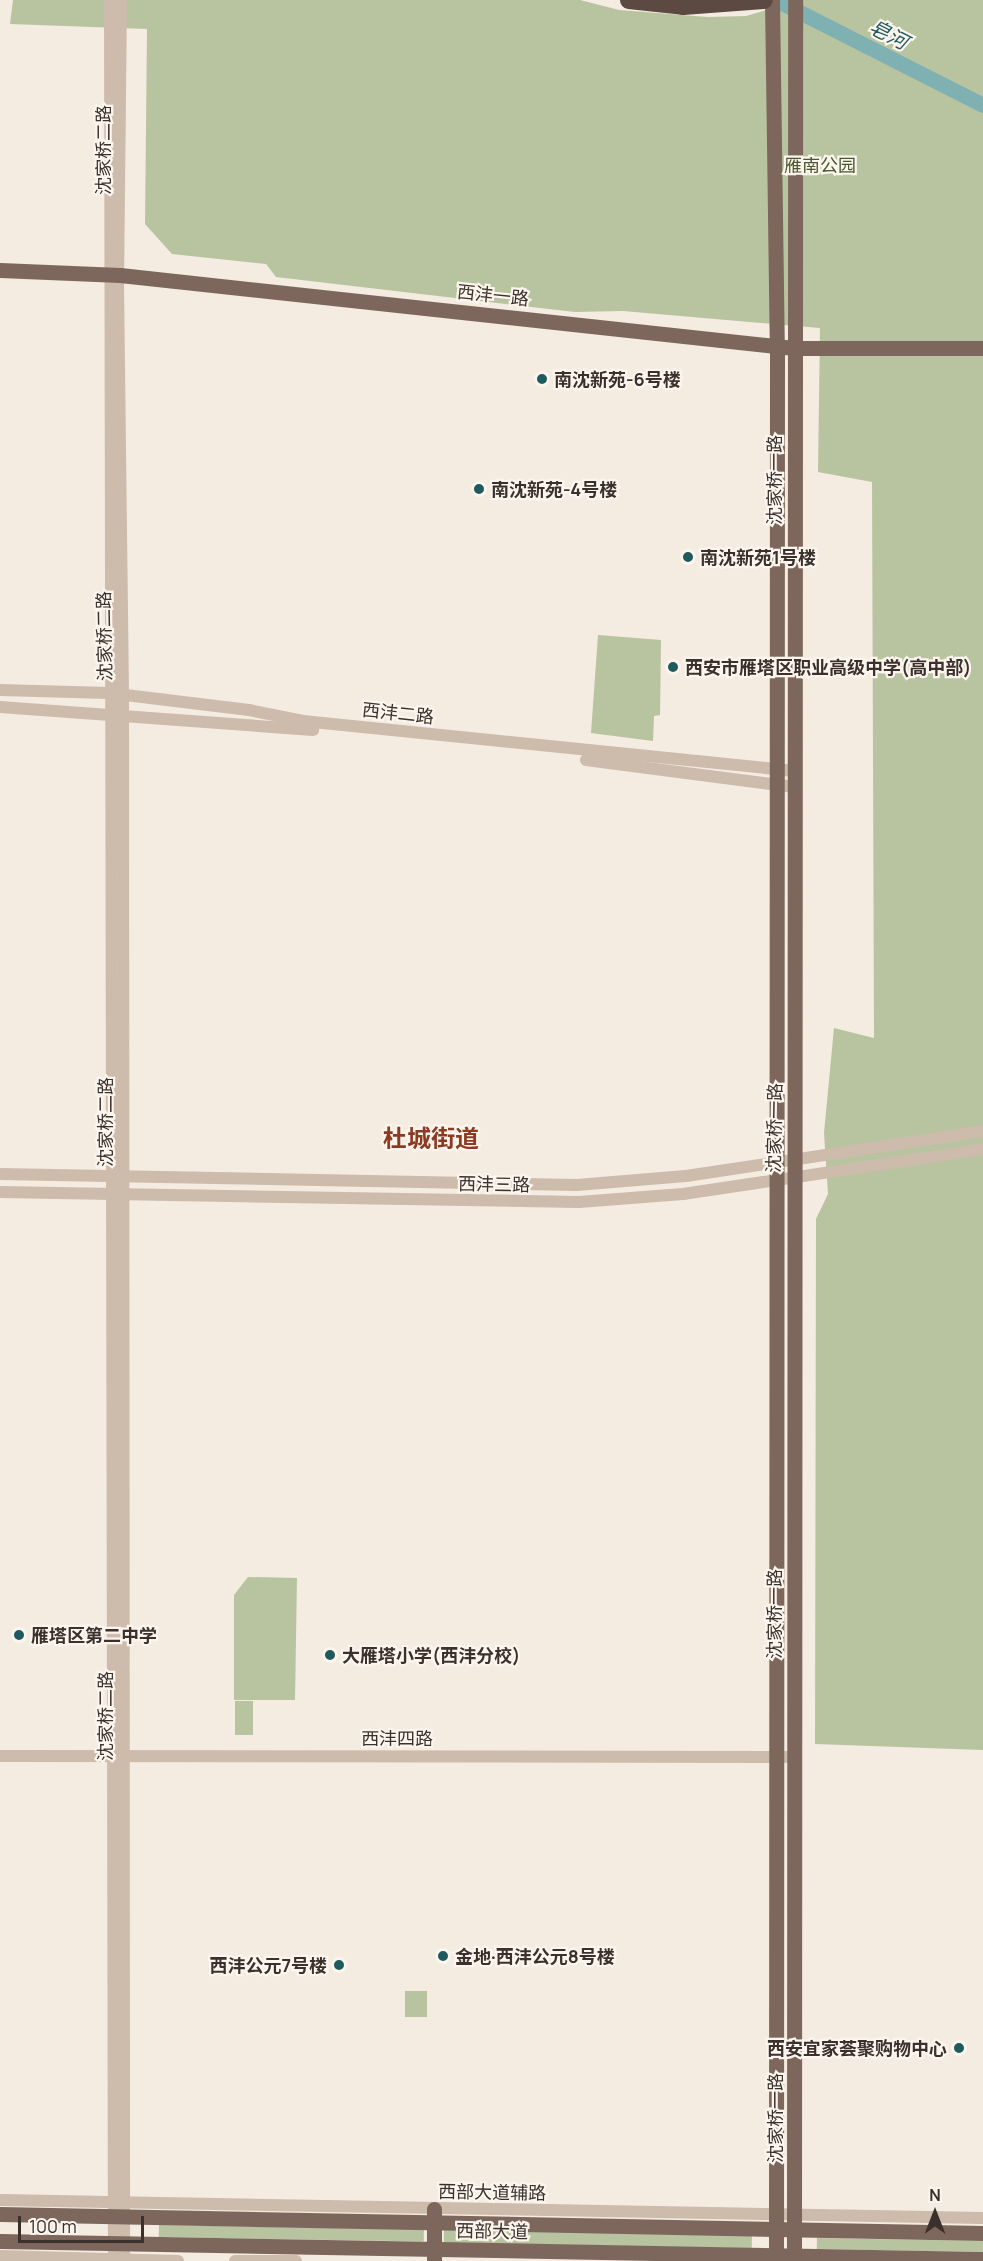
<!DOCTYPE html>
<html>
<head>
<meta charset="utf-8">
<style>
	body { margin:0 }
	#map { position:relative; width:983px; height:2261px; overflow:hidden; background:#f4ebe1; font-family:Manrope,"Noto Sans SC",sans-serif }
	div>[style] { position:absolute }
	.green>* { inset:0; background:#b8c4a0; transform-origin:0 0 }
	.river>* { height:15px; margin:-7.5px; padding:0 7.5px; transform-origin:7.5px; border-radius:7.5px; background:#7fb0b2 }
	.minor>* { height:12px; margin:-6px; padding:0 6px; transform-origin:6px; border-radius:6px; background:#cdbbac }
	.major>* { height:15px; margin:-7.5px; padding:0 7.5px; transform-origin:7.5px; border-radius:7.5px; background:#7d675c }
	.highway>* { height:18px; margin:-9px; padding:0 9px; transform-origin:9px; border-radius:9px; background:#5c4a42 }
	.dots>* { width:16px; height:16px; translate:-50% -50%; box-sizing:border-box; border:3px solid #fbf5ee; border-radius:50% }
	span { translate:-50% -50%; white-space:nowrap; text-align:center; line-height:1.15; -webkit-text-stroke:4.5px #fbf5ee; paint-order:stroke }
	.street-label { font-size:18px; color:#3b302b }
	.park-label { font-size:18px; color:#4a5a2e }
	.poi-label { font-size:18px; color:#3b302b; font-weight:700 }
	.left { translate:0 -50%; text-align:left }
	.right { translate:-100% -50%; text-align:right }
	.water-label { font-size:20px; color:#1f5a5e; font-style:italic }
	.district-label { font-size:24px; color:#8c3b22; font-weight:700 }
	.north { position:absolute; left:905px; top:2183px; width:60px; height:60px; -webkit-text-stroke:4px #fbf5ee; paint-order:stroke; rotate:0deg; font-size:16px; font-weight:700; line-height:24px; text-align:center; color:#3b302b }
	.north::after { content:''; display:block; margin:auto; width:21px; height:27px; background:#3b302b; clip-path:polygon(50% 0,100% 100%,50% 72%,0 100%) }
	.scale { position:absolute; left:18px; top:2216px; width:126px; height:27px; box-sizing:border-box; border:3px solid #3b302b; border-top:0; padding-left:8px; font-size:18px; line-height:21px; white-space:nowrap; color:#3b302b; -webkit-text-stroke:4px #fbf5ee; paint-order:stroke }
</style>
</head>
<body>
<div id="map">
	<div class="green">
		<div style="clip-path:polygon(13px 0,580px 0,619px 10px,708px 17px,746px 16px,800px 0,983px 0,983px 1750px,815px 1744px,816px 1219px,828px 1194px,824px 1133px,834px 1028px,874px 1038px,872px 482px,818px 472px,820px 328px,623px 311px,575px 312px,276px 277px,266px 264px,172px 254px,145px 224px,147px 29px,10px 24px)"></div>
		<div style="clip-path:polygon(598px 635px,661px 640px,660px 715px,654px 716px,653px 741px,591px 733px)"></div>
		<div style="clip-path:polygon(248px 1577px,297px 1578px,295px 1700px,234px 1700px,234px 1595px)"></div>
		<div style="left:235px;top:1701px;width:18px;height:34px"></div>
		<div style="left:405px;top:1991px;width:22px;height:26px"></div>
		<div style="left:159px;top:2225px;width:265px;height:12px;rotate:1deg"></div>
		<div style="left:444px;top:2230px;width:308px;height:13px;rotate:1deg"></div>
		<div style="left:817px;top:2238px;width:166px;height:11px;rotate:1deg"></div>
	</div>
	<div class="river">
		<div style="left:776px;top:0;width:232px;rotate:26.9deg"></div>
	</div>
	<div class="minor">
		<div style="left:110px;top:0;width:2261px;rotate:89.9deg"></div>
		<div style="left:121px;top:0;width:284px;rotate:90.6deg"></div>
		<div style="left:118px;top:284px;width:411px;rotate:89.3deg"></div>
		<div style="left:123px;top:695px;width:1566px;rotate:89.96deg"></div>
		<div style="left:0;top:690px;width:109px;rotate:1.6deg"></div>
		<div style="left:109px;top:693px;width:141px;rotate:6.9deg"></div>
		<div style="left:249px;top:710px;width:55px;rotate:11.5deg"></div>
		<div style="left:303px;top:721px;width:494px;rotate:5.8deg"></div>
		<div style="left:0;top:707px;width:314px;rotate:4.2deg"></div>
		<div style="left:586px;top:760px;width:210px;rotate:7.4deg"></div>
		<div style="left:0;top:1174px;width:577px;rotate:1.09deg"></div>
		<div style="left:577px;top:1185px;width:109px;rotate:-4.7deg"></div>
		<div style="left:686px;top:1176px;width:300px;rotate:-8.6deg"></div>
		<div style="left:0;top:1192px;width:579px;rotate:0.99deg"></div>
		<div style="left:579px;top:1202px;width:104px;rotate:-4.4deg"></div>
		<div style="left:683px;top:1194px;width:303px;rotate:-8.5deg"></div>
		<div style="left:0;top:1756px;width:793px;rotate:0.07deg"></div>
		<div style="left:0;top:2200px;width:983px;rotate:1.05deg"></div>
		<div style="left:0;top:2256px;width:178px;rotate:1.6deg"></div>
		<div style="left:235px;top:2261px;width:61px"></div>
	</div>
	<div class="major">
		<div style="left:772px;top:0;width:346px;rotate:89.2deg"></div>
		<div style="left:777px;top:346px;width:1909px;rotate:90.03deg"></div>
		<div style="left:0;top:270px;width:120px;rotate:2.4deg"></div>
		<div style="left:120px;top:275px;width:678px;rotate:6.18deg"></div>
		<div style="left:794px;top:348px;width:189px"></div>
		<div style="left:434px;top:2209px;width:52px;rotate:90deg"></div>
		<div style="left:0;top:2214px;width:983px;rotate:1.11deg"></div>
		<div style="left:0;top:2241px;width:983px;rotate:1.05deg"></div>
		<div style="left:794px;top:2256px;width:2256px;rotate:-89.97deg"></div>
	</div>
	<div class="highway">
		<div style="left:629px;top:0;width:54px;rotate:6.3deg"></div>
		<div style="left:683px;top:6px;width:81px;rotate:-4.2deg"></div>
	</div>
	<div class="dots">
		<div style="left:542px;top:379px;background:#1f5a5e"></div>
		<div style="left:479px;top:489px;background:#1f5a5e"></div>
		<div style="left:688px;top:557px;background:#1f5a5e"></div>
		<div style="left:673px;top:667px;background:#1f5a5e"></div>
		<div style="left:19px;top:1635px;background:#1f5a5e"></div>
		<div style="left:330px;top:1655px;background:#1f5a5e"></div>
		<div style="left:443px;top:1956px;background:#1f5a5e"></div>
		<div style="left:339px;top:1965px;background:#1f5a5e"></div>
		<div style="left:959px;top:2048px;background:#1f5a5e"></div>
	</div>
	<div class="street-label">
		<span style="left:103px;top:150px;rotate:-90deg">沈家桥二路</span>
		<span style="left:493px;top:295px;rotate:6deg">西沣一路</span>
		<span style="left:774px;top:480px;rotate:-90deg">沈家桥一路</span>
		<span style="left:104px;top:636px;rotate:-91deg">沈家桥二路</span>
		<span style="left:398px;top:713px;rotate:6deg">西沣二路</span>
		<span style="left:105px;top:1122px;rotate:-90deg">沈家桥二路</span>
		<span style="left:774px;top:1128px;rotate:-89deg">沈家桥一路</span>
		<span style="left:494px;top:1184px;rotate:1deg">西沣三路</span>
		<span style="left:774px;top:1614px;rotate:-90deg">沈家桥一路</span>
		<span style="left:105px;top:1716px;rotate:-90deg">沈家桥二路</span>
		<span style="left:397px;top:1738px">西沣四路</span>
		<span style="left:775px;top:2118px;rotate:-90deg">沈家桥一路</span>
		<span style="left:492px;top:2192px;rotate:1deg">西部大道辅路</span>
		<span style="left:492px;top:2231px;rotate:1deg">西部大道</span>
	</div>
	<div class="park-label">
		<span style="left:820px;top:165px">雁南公园</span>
	</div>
	<div class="poi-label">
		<span class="left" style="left:554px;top:379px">南沈新苑-6号楼</span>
		<span class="left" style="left:491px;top:489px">南沈新苑-4号楼</span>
		<span class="left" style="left:700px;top:557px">南沈新苑1号楼</span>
		<span class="left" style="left:685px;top:667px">西安市雁塔区职业高级中学(高中部)</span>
		<span class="left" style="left:31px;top:1635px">雁塔区第二中学</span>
		<span class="left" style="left:342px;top:1655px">大雁塔小学(西沣分校)</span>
		<span class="left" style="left:455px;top:1956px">金地·西沣公元8号楼</span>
		<span class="right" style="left:327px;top:1965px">西沣公元7号楼</span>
		<span class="right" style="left:947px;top:2048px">西安宜家荟聚购物中心</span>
	</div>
	<div class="water-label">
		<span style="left:889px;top:34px;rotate:27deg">皂河</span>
	</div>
	<div class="district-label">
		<span style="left:431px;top:1138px">杜城街道</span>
	</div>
	<div class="north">N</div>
	<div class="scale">100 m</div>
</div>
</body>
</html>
